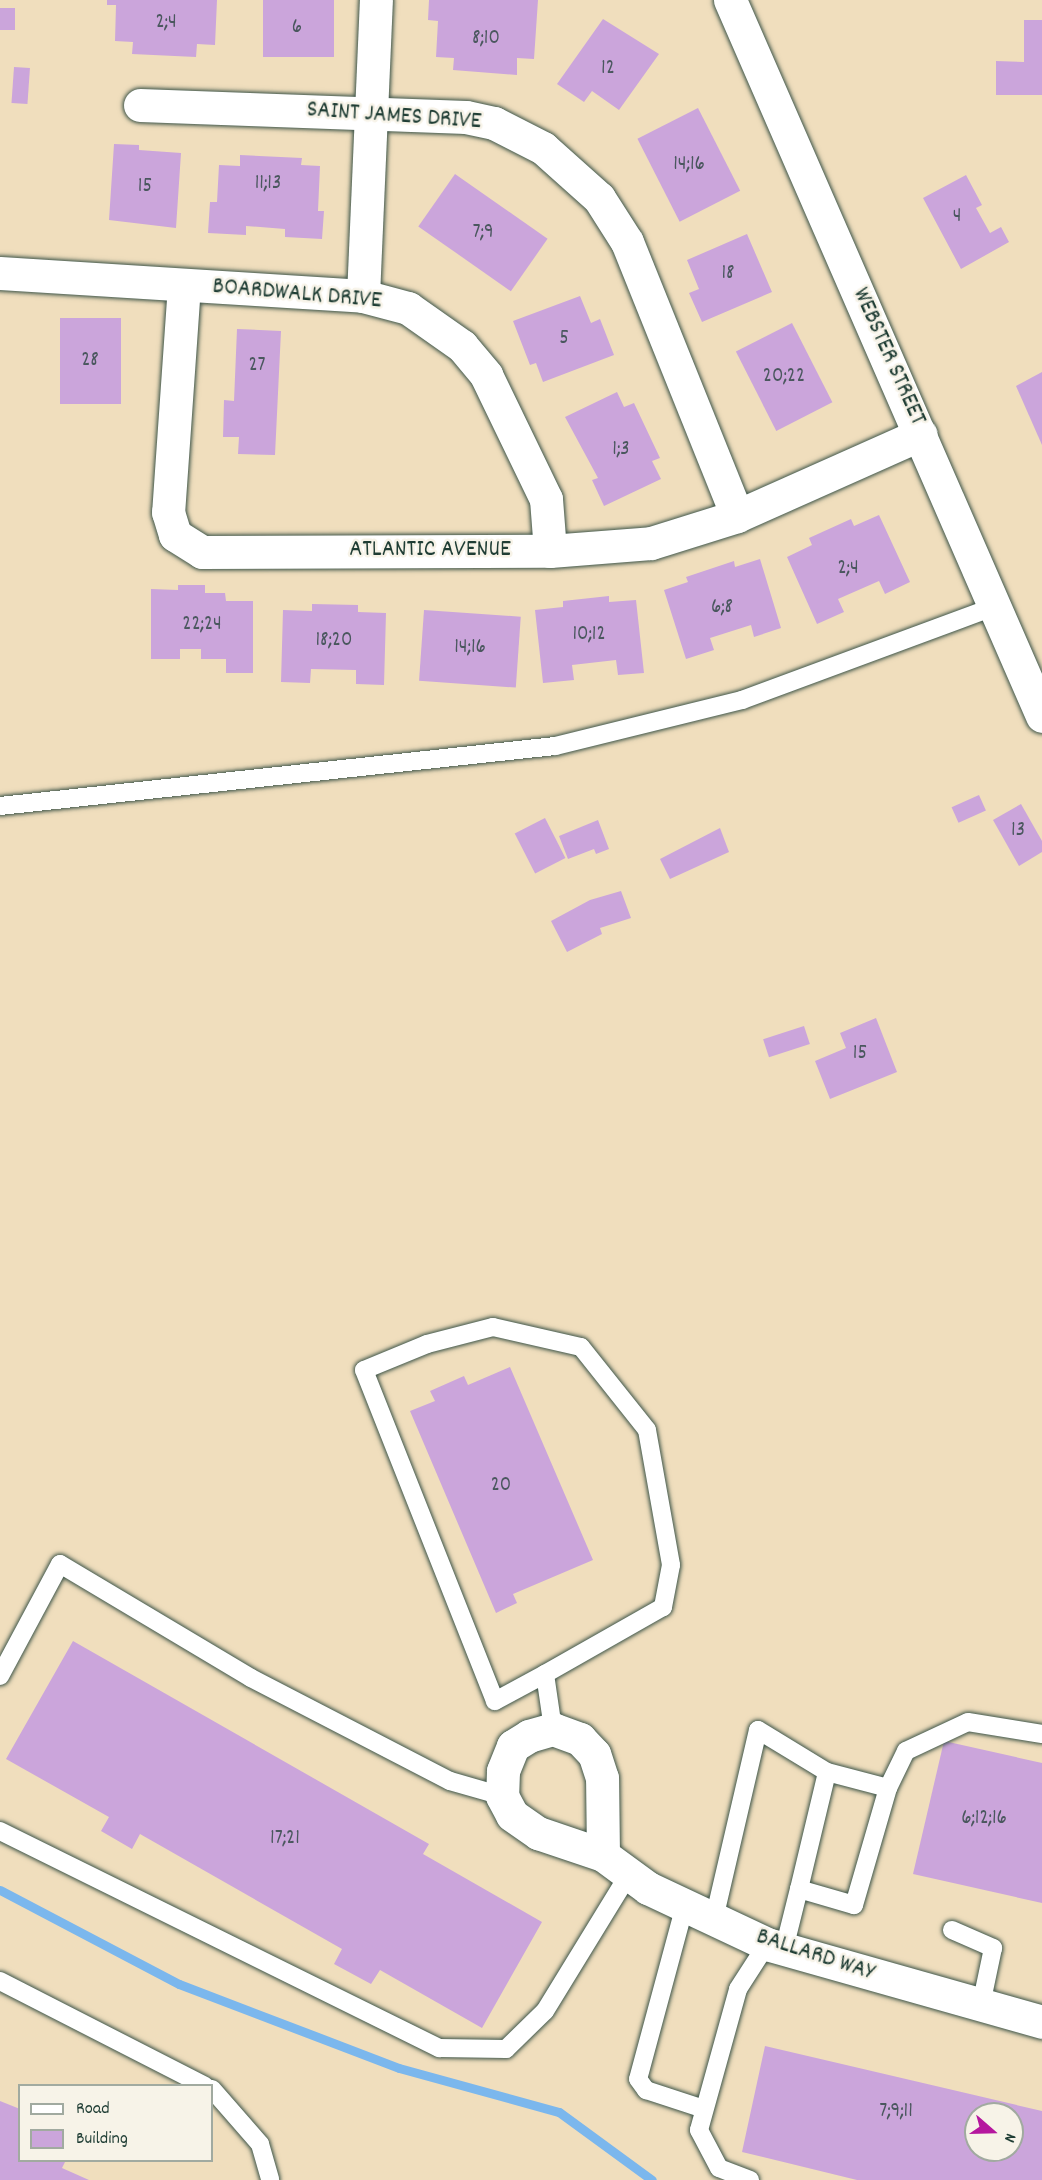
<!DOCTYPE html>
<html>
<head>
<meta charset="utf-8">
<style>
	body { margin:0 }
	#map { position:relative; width:1042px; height:2180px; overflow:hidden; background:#f0debd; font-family:Dekko,sans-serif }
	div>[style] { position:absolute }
	.stream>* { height:9px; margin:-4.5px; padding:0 4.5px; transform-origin:4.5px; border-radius:4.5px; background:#7bb7ed }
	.building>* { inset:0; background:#cba5db; transform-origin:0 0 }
	.roads { filter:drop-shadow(0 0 2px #3e5549) drop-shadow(0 0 2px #3e5549) }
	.lane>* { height:18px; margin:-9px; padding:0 9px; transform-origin:9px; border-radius:9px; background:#fff }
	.street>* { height:33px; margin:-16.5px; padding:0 16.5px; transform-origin:16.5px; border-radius:16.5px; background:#fff }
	span { translate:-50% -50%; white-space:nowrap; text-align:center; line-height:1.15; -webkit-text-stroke:5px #f7f3e8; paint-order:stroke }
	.number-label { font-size:21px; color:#4a575e }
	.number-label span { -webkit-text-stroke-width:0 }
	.street-label { font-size:24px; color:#1f3d34 }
	.legend { position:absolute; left:18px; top:2084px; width:195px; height:78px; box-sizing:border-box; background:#f7f3e8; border:2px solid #a1aaa0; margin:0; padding:8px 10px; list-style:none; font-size:18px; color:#1f3d34 }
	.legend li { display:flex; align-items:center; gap:12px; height:30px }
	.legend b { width:30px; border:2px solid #a1aaa0 }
	.north { position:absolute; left:964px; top:2102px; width:60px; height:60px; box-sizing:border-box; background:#f7f3e8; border:2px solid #a1aaa0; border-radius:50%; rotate:110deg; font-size:16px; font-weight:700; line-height:24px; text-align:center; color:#1f3d34 }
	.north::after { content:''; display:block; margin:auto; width:21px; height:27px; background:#b5179e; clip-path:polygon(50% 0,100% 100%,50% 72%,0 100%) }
</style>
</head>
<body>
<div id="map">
	<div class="stream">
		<div style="left:0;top:1890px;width:202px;rotate:27.7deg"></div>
		<div style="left:179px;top:1984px;width:235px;rotate:20.9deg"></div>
		<div style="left:399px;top:2068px;width:166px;rotate:15.4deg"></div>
		<div style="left:559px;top:2112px;width:115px;rotate:36.2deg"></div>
	</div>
	<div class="building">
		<div style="clip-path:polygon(107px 0,217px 0,215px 45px,197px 44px,196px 57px,132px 54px,133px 42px,115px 41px,116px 5px,107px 5px)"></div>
		<div style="left:263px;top:0;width:71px;height:57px"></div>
		<div style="clip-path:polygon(429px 0,538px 0,534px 59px,517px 58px,517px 75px,453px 70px,454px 58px,436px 57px,438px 21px,428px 20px)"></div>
		<div style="left:0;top:8px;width:15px;height:22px"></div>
		<div style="clip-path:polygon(603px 19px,659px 54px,619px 110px,592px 91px,584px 102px,557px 84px)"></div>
		<div style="clip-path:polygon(1024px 20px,1042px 20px,1042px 95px,996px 95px,996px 61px,1024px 62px)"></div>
		<div style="left:14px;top:67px;width:16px;height:36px;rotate:4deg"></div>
		<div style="left:698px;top:108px;width:93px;height:68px;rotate:63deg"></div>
		<div style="clip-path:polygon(114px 144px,139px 145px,139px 150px,181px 153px,176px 228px,109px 220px)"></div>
		<div style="clip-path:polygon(240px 155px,302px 158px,301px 165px,320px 166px,318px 211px,324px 211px,322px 239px,285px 237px,285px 229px,246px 226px,246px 235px,208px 233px,210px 202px,217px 202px,219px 165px,240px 166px)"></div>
		<div style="left:455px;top:174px;width:113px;height:64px;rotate:35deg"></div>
		<div style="clip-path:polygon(966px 175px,982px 205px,976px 208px,990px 233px,1001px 227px,1009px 242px,961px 269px,923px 198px)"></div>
		<div style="clip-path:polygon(747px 234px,772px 292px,702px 322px,689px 293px,699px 289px,687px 260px)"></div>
		<div style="clip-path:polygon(580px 296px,591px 323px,600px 319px,614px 355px,543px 382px,536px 363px,530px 365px,513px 321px)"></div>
		<div style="left:60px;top:318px;width:61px;height:86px"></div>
		<div style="left:792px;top:323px;width:89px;height:63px;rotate:63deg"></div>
		<div style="clip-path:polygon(237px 329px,281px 331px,275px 455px,238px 454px,239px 437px,223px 437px,224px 400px,234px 401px)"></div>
		<div style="clip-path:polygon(1042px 372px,1042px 445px,1016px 386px)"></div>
		<div style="clip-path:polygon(617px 392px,624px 407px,634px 403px,660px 458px,652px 461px,661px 479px,604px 506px,592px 480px,598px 478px,565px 417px)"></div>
		<div style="clip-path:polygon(879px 515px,910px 582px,885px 594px,879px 581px,838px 599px,844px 612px,817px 624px,787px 557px,812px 545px,809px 538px,851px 519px,854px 526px)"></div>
		<div style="clip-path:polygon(760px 559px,781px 628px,754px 637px,751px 625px,710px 638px,714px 650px,686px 659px,664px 590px,688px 582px,686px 577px,734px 561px,735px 567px)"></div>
		<div style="clip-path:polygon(178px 585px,205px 585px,205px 593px,225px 593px,226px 601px,253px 601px,253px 673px,226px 673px,226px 659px,201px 659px,201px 649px,180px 649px,180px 659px,151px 659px,151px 589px,178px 590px)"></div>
		<div style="clip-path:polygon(609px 596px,609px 602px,636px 600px,644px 673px,618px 675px,616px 660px,572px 665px,574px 680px,543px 683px,535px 610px,563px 607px,563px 601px)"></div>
		<div style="clip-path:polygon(312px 604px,358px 605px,358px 612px,386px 613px,384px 685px,356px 684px,356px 670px,311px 669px,310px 683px,281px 682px,283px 610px,312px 611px)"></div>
		<div style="left:424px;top:610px;width:97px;height:71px;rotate:4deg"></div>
		<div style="left:979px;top:795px;width:17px;height:30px;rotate:66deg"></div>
		<div style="clip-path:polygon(1021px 804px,1042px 841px,1042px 852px,1019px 866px,993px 820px)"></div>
		<div style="left:545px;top:818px;width:45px;height:34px;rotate:63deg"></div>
		<div style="clip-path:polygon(598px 820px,609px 849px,596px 854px,594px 849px,568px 859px,559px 836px)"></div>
		<div style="clip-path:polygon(720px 828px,729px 852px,670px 879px,660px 859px)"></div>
		<div style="clip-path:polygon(621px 891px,631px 918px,600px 928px,602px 934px,567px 952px,551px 921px,590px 900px)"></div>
		<div style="clip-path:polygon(876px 1018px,897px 1072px,830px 1099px,815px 1061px,846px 1048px,840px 1033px)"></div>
		<div style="left:804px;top:1026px;width:19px;height:43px;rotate:72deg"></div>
		<div style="clip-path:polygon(510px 1367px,593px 1560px,513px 1594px,517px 1603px,496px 1613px,410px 1411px,435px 1401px,430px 1391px,464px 1376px,468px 1385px)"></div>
		<div style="clip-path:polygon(73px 1641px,429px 1844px,423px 1854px,542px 1922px,482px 2028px,380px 1970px,371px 1984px,334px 1964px,342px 1949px,140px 1834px,132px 1849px,101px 1831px,109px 1817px,6px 1759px)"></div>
		<div style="clip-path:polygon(944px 1741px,1042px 1763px,1042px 1903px,913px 1874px)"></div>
		<div style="clip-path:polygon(evenodd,765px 2046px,1042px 2111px,1042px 2180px,857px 2180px,742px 2152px,765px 2046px,976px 2114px,1012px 2114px,1012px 2150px,976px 2150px,976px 2114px)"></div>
		<div style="clip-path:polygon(0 2101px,20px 2109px,20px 2160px,66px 2160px,62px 2168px,89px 2180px,0 2180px)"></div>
	</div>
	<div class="roads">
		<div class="lane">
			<div style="left:0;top:806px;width:558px;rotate:-6.17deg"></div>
			<div style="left:555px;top:746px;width:193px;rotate:-13.8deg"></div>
			<div style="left:742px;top:700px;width:269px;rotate:-20.3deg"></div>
			<div style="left:545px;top:1674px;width:57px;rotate:151.6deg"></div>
			<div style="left:495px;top:1701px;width:356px;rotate:-111.6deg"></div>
			<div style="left:364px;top:1370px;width:68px;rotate:-22.4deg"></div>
			<div style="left:427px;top:1344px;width:68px;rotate:-14.4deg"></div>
			<div style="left:493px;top:1327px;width:90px;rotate:12.8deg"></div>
			<div style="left:581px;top:1347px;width:106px;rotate:51.5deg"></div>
			<div style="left:647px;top:1430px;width:137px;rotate:79.9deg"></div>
			<div style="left:671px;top:1565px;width:43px;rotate:100.8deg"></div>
			<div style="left:663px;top:1607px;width:136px;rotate:150.4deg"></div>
			<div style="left:545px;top:1674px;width:56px;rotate:81.7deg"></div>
			<div style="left:0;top:1676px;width:127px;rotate:-61.8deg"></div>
			<div style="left:60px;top:1564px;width:222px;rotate:30.8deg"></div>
			<div style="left:251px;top:1678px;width:224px;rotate:27.4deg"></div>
			<div style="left:450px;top:1781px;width:54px;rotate:16.1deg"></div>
			<div style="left:888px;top:1788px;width:41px;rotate:-64.1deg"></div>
			<div style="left:906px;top:1751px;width:68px;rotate:-25.1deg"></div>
			<div style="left:968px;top:1722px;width:75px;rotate:9.2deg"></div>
			<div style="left:0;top:1831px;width:490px;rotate:26.3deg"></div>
			<div style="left:439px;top:2048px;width:67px;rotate:0.9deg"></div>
			<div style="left:506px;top:2049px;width:54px;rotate:-44.3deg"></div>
			<div style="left:545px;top:2011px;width:161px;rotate:-58.5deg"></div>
			<div style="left:685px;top:1905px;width:180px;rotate:105.1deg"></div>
			<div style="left:638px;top:2079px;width:14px;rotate:54deg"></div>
			<div style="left:646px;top:2090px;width:61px;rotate:18.1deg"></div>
			<div style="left:714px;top:1919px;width:194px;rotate:-76.9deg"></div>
			<div style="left:758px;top:1730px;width:81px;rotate:31.3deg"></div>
			<div style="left:952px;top:1930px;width:45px;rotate:23.7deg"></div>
			<div style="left:993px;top:1948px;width:58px;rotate:101.9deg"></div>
			<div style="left:784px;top:1949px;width:62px;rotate:-76deg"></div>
			<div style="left:799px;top:1889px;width:120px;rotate:-76.5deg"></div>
			<div style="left:827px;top:1772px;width:63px;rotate:14.7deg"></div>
			<div style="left:888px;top:1788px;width:122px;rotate:106.2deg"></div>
			<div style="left:854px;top:1905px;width:57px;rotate:-163.8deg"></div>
			<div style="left:0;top:1981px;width:230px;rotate:27.1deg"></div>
			<div style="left:212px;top:2089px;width:73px;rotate:48.9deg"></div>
			<div style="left:260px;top:2144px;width:37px;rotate:74deg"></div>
			<div style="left:750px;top:2180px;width:33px;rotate:-159deg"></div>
			<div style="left:719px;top:2168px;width:43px;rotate:-117.8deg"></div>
			<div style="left:699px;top:2130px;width:146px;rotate:-74.5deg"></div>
			<div style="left:738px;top:1989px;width:54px;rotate:-57.2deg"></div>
		</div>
		<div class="street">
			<div style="left:730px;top:0;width:781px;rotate:66.45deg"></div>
			<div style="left:140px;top:105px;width:326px;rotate:2.1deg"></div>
			<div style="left:466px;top:117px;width:29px;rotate:12deg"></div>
			<div style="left:494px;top:123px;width:55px;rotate:27deg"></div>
			<div style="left:543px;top:148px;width:75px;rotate:41.8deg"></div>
			<div style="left:599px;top:198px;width:52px;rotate:57.5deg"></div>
			<div style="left:627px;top:242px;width:295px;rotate:68.1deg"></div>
			<div style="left:0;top:273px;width:364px;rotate:3.6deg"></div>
			<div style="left:363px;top:296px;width:47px;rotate:14.9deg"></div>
			<div style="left:408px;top:308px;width:66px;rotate:35.1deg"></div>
			<div style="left:462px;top:346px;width:38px;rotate:50deg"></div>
			<div style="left:486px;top:375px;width:138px;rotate:64.2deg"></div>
			<div style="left:546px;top:499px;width:52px;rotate:85.6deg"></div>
			<div style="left:184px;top:285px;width:228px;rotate:94deg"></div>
			<div style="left:168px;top:512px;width:24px;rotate:73deg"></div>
			<div style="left:175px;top:535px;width:32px;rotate:32deg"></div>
			<div style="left:202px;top:552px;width:348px;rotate:-0.2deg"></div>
			<div style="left:550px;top:551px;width:101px;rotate:-4.5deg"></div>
			<div style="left:651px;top:543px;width:90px;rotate:-17.4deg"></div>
			<div style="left:737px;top:516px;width:201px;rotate:-24deg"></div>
			<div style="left:363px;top:296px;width:296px;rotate:-87.5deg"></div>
			<div style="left:603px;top:1855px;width:77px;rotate:-90.7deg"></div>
			<div style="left:602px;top:1778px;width:25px;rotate:-108deg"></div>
			<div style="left:594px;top:1754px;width:21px;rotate:-133deg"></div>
			<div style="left:580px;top:1739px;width:29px;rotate:-160deg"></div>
			<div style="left:553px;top:1729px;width:25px;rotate:164deg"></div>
			<div style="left:529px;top:1736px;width:19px;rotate:148deg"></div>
			<div style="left:513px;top:1746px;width:27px;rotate:112deg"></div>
			<div style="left:503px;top:1771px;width:25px;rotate:92deg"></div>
			<div style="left:502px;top:1796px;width:21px;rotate:62deg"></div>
			<div style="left:512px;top:1815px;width:32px;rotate:35deg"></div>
			<div style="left:538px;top:1833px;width:69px;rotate:18.7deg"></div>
			<div style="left:603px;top:1855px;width:56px;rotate:36.3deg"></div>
			<div style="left:648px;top:1888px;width:132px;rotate:25.2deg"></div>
			<div style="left:767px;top:1944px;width:286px;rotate:15.8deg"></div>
		</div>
	</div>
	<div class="number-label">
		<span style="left:166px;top:23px">2;4</span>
		<span style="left:297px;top:28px">6</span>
		<span style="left:486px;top:39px">8;10</span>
		<span style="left:608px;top:69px">12</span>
		<span style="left:689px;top:165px">14;16</span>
		<span style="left:268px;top:184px">11;13</span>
		<span style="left:145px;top:187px">15</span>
		<span style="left:957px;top:217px">4</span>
		<span style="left:483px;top:233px">7;9</span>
		<span style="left:728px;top:274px">18</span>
		<span style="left:564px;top:339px">5</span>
		<span style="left:90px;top:361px">28</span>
		<span style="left:257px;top:366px">27</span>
		<span style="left:784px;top:377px">20;22</span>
		<span style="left:621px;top:450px">1;3</span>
		<span style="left:848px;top:569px">2;4</span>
		<span style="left:722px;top:608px">6;8</span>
		<span style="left:202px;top:625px">22;24</span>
		<span style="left:589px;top:635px">10;12</span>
		<span style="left:334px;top:641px">18;20</span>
		<span style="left:470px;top:648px">14;16</span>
		<span style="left:1018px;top:831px">13</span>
		<span style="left:860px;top:1054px">15</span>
		<span style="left:501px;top:1486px">20</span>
		<span style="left:984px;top:1819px">6;12;16</span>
		<span style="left:285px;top:1839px">17;21</span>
		<span style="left:896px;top:2112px">7;9;11</span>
	</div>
	<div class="street-label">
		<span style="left:394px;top:117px;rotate:4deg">SAINT JAMES DRIVE</span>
		<span style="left:297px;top:295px;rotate:5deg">BOARDWALK DRIVE</span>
		<span style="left:888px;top:357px;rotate:66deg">WEBSTER STREET</span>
		<span style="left:430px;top:551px">ATLANTIC AVENUE</span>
		<span style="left:815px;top:1956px;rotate:18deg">BALLARD WAY</span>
	</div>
	<ul class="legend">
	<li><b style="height:8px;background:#fff"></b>Road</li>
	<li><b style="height:16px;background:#cba5db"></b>Building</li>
	</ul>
	<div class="north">N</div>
</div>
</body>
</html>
